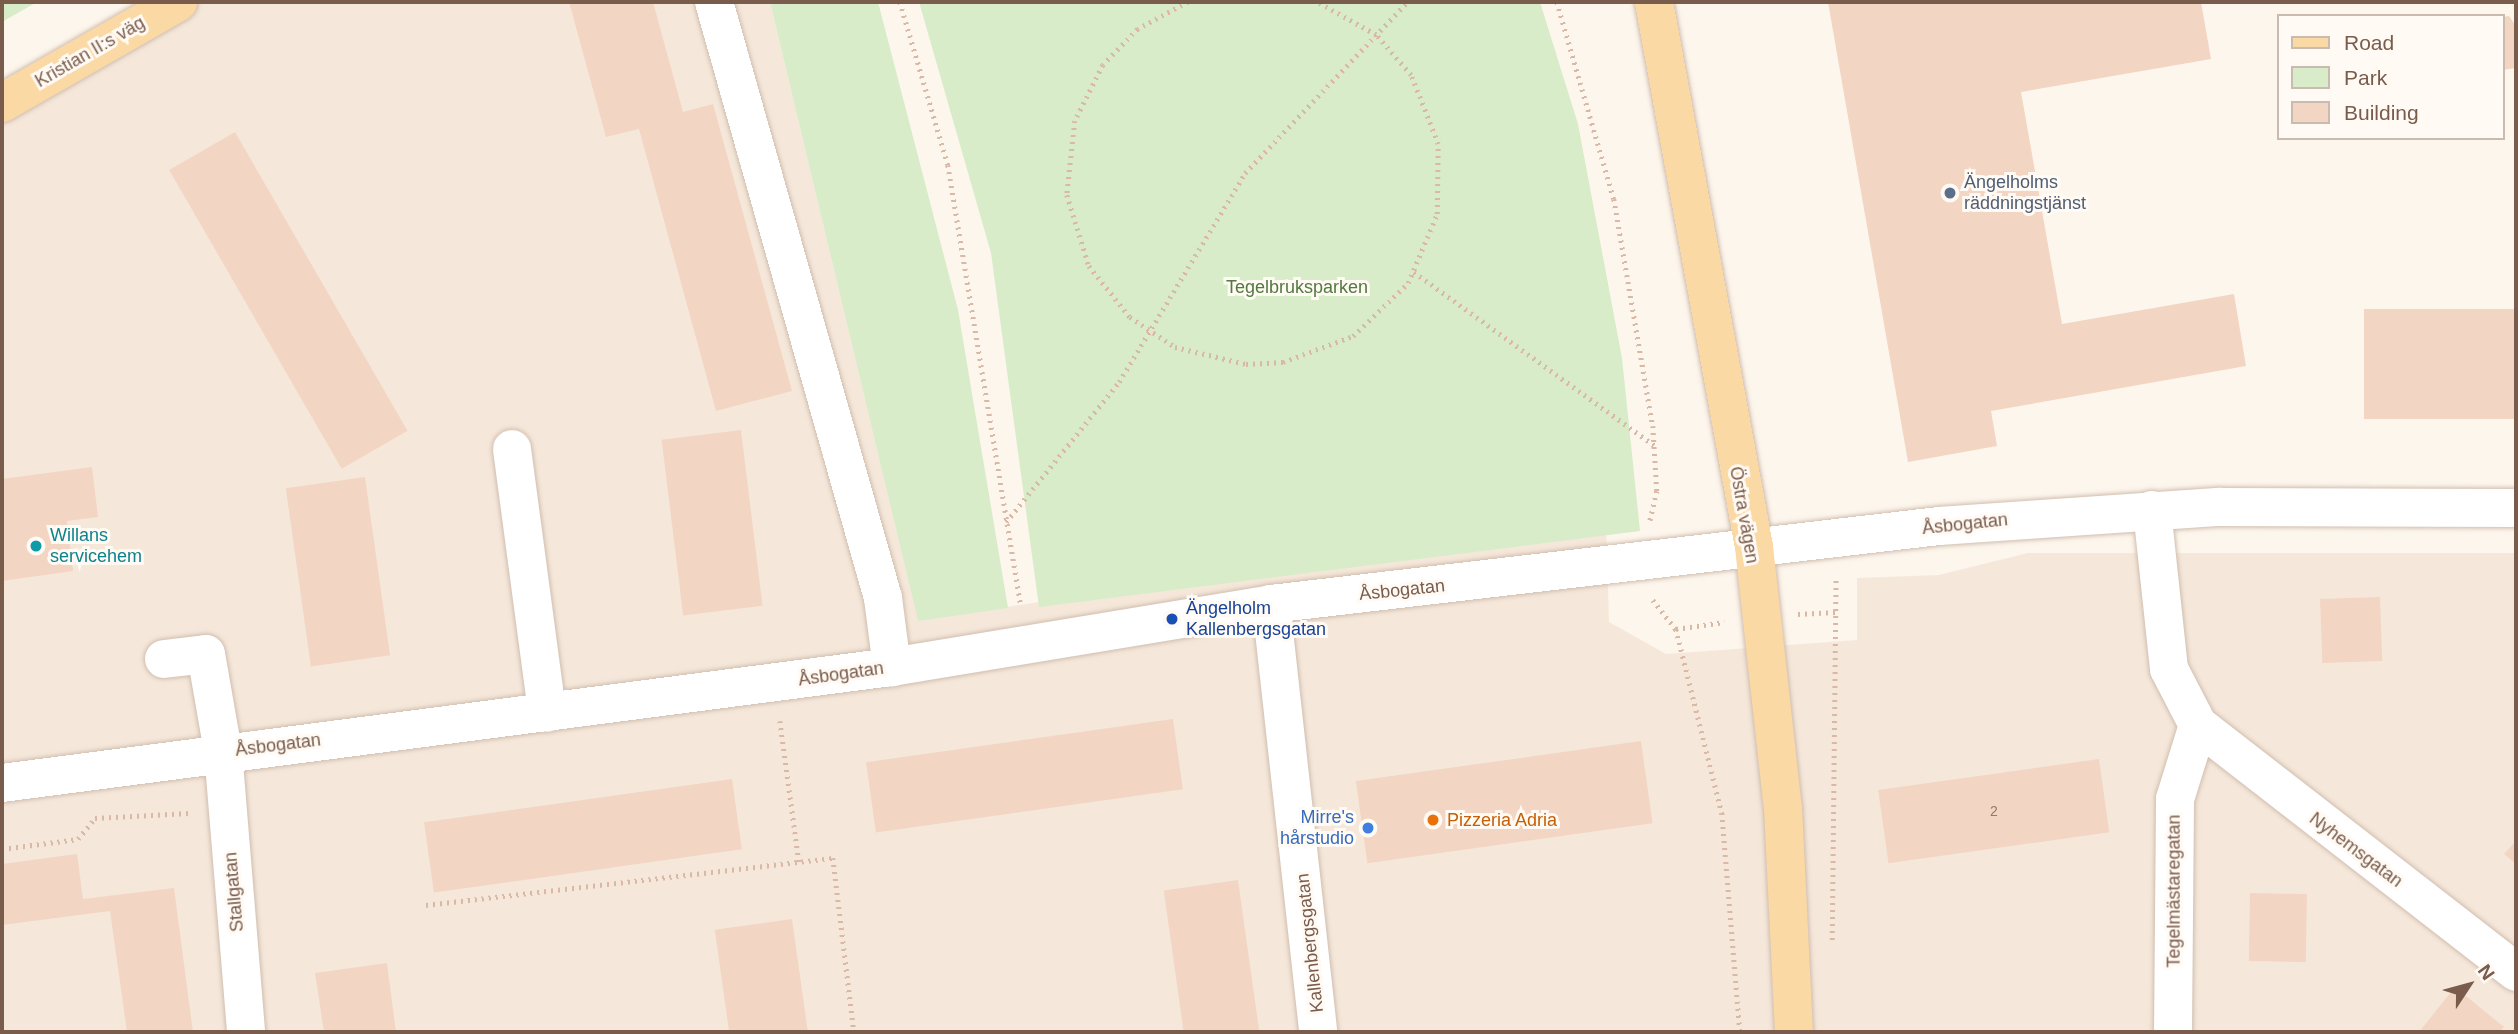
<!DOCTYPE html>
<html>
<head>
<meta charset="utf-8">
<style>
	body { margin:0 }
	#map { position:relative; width:2518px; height:1034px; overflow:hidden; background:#fdf6ec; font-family:Helvetica,sans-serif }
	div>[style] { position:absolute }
	.residential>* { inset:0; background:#f5e8da }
	.green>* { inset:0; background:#d8ecc9 }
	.building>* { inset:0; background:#f3d5c3; transform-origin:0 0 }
	.path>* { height:4.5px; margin-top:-2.25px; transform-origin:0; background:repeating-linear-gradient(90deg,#d9b8a5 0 2px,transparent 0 7px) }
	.roads { filter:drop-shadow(0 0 2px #d1beb0) drop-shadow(0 0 2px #d1beb0) }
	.minor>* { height:38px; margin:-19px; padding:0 19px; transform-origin:19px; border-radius:19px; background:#fff }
	.major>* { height:38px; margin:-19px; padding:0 19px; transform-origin:19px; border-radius:19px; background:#fbd9a5 }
	.dots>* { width:19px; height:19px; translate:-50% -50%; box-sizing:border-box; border:4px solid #fffaf3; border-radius:50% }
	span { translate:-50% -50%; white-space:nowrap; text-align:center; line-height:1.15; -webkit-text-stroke:6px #fffaf3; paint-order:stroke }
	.number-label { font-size:14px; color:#987a6a }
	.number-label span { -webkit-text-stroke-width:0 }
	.street-label { font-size:18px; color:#7a5c4d }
	.service-label { font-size:18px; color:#4e5e75 }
	.left { translate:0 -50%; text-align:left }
	.park-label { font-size:18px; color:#537a41 }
	.culture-label { font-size:18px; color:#0d838f }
	.transit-label { font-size:18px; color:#164399 }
	.shop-label { font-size:18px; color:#366cbe }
	.right { translate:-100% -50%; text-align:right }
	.food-label { font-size:18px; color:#c56008 }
	.frame { position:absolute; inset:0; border:4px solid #7a5c4d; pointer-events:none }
	.legend { position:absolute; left:2277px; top:14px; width:228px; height:126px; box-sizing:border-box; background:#fffaf3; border:2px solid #cabbb1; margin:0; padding:9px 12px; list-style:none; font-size:21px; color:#7a5c4d }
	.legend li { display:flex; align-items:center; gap:14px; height:35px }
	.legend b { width:35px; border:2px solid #cabbb1 }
	.north { position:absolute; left:2434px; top:950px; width:70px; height:70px; -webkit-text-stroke:5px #fffaf3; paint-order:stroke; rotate:54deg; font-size:19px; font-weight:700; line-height:28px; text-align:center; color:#7a5c4d }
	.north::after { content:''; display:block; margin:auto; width:24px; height:32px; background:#7a5c4d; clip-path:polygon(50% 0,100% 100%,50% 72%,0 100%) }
</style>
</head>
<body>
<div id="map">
	<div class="residential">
		<div style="clip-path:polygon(178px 2px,770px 2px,918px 620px,1606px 518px,1609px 622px,1666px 654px,1857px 640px,1857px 578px,1939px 575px,2028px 553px,2516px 553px,2516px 1032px,2px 1032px,2px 103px)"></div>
	</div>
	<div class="green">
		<div style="clip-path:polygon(2px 2px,37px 2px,2px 22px)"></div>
		<div style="clip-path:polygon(770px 2px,878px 2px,958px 310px,1008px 608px,918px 621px)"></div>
		<div style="clip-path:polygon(919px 2px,1540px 2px,1578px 124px,1622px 358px,1640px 531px,1039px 607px,991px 253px)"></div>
	</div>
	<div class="building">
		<div style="clip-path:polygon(569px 2px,653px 2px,683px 112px,713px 104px,792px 391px,716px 411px,639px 129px,606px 137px)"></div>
		<div style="clip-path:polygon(1828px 2px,2201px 2px,2211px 59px,2021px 92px,2062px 324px,2234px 294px,2246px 366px,1991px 411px,1997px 446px,1908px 462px)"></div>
		<div style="clip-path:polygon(2509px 16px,2516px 26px,2516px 68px,2502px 70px,2502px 17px)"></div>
		<div style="left:235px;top:132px;width:345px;height:76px;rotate:60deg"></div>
		<div style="left:2516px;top:309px;width:110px;height:152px;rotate:90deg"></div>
		<div style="left:741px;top:430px;width:177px;height:80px;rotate:83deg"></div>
		<div style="clip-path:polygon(92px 467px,98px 517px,67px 521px,73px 571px,2px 581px,2px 479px)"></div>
		<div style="left:365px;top:477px;width:180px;height:80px;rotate:82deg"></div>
		<div style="left:2380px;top:597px;width:64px;height:60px;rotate:88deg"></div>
		<div style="left:1173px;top:719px;width:71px;height:310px;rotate:82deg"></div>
		<div style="left:1641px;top:741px;width:83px;height:288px;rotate:82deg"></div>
		<div style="left:2099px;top:759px;width:74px;height:223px;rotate:82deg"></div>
		<div style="left:732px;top:779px;width:71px;height:311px;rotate:82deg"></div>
		<div style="clip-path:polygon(2516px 841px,2516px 864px,2504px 854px)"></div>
		<div style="clip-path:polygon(77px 854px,83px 899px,174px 888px,193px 1032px,127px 1032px,110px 911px,2px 925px,2px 864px)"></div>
		<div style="left:1238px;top:880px;width:154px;height:75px;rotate:82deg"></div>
		<div style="left:2250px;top:893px;width:57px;height:68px;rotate:1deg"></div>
		<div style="left:792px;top:919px;width:114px;height:78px;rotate:82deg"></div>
		<div style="clip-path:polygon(387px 963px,396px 1032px,324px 1032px,315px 973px)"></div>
		<div style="clip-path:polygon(2455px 987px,2504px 1027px,2499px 1032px,2419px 1032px)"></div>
	</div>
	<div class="path">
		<div style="left:900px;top:2px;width:170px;rotate:73.6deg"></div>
		<div style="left:948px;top:165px;width:446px;rotate:80.6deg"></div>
		<div style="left:1188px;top:2px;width:57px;rotate:151.6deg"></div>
		<div style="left:1138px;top:29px;width:50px;rotate:134.2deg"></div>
		<div style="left:1103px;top:65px;width:63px;rotate:116.6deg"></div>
		<div style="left:1075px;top:121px;width:74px;rotate:96.2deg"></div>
		<div style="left:1067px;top:195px;width:74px;rotate:72.8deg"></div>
		<div style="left:1089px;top:266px;width:65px;rotate:51.2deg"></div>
		<div style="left:1130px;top:317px;width:54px;rotate:33.7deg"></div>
		<div style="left:1175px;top:347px;width:73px;rotate:13.5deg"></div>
		<div style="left:1246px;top:364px;width:37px;rotate:-3deg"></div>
		<div style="left:1283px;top:362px;width:75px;rotate:-20.4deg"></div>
		<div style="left:1353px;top:336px;width:76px;rotate:-43.9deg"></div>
		<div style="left:1408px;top:283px;width:75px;rotate:-67.2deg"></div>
		<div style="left:1437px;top:214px;width:70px;rotate:-89.2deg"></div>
		<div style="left:1438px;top:144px;width:74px;rotate:-111.4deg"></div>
		<div style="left:1411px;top:75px;width:53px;rotate:-131.2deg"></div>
		<div style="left:1376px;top:35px;width:68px;rotate:-150.8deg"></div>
		<div style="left:1557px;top:2px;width:205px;rotate:73.9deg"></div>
		<div style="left:1614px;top:199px;width:230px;rotate:80.3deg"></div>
		<div style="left:1653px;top:426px;width:65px;rotate:86.5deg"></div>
		<div style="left:1657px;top:491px;width:31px;rotate:103deg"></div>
		<div style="left:1414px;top:272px;width:296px;rotate:35.8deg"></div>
		<div style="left:1006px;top:522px;width:180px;rotate:-51.1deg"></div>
		<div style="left:1119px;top:382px;width:244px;rotate:-58.9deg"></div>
		<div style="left:1245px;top:173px;width:236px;rotate:-46.5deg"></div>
		<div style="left:1653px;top:600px;width:37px;rotate:52deg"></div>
		<div style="left:1676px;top:629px;width:190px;rotate:76deg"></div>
		<div style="left:1722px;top:813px;width:220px;rotate:85.3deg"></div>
		<div style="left:1798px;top:614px;width:38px;rotate:-3deg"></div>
		<div style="left:1676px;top:629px;width:49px;rotate:-8.3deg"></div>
		<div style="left:780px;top:721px;width:142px;rotate:82.3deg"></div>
		<div style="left:2px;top:849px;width:77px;rotate:-7.5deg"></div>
		<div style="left:78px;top:839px;width:27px;rotate:-51deg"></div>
		<div style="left:95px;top:818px;width:95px;rotate:-3deg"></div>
		<div style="left:426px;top:905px;width:410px;rotate:-6.6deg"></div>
		<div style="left:833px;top:858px;width:175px;rotate:83.1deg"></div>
		<div style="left:1832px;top:940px;width:362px;rotate:-89.4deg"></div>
	</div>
	<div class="roads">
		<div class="minor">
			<div style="left:714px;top:2px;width:619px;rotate:74.17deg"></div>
			<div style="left:883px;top:598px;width:70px;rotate:82.6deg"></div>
			<div style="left:512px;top:449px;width:266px;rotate:82.4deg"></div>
			<div style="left:2152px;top:510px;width:160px;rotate:83.9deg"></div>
			<div style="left:2169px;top:669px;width:63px;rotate:62.6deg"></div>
			<div style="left:2198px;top:725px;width:403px;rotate:37.8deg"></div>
			<div style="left:1271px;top:604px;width:431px;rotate:83.7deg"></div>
			<div style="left:164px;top:659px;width:42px;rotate:-6.8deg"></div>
			<div style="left:206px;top:654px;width:98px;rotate:80.1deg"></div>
			<div style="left:223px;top:751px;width:282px;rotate:85.3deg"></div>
			<div style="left:2px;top:783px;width:898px;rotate:-7.43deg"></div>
			<div style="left:892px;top:667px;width:384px;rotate:-9.4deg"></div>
			<div style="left:1271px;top:604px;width:673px;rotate:-6.66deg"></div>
			<div style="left:1939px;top:526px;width:282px;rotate:-3.9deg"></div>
			<div style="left:2220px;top:507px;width:296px;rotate:0.2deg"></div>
			<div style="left:2173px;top:1032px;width:233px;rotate:-89.5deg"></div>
			<div style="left:2175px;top:799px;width:77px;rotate:-72.7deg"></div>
		</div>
		<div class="major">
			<div style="left:1654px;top:2px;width:554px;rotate:79.6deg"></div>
			<div style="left:1754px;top:547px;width:263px;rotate:83.7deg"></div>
			<div style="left:1783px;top:808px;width:224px;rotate:87.2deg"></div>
			<div style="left:2px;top:103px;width:203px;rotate:-29.8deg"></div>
		</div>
	</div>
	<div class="dots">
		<div style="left:1950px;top:193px;background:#5c6f8a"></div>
		<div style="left:36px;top:546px;background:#0f9aa8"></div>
		<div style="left:1172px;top:619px;background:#1a4fb4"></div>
		<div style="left:1433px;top:820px;background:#e8710a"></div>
		<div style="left:1368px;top:828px;background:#3f7fe0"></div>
	</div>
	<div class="number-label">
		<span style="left:1994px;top:811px">2</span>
	</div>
	<div class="street-label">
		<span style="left:90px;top:52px;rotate:-30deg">Kristian II:s väg</span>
		<span style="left:1744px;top:515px;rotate:80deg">Östra vägen</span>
		<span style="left:1965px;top:524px;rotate:-6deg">Åsbogatan</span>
		<span style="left:1402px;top:590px;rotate:-6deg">Åsbogatan</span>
		<span style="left:841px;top:674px;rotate:-8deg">Åsbogatan</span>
		<span style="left:278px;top:745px;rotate:-7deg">Åsbogatan</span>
		<span style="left:2356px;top:850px;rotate:37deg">Nyhemsgatan</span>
		<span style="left:2174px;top:891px;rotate:-90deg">Tegelmästaregatan</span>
		<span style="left:234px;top:892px;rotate:-95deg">Stallgatan</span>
		<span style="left:1310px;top:943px;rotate:-96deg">Kallenbergsgatan</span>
	</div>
	<div class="service-label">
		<span class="left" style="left:1964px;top:193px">Ängelholms<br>räddningstjänst</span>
	</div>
	<div class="park-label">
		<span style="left:1297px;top:287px">Tegelbruksparken</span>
	</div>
	<div class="culture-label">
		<span class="left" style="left:50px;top:546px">Willans<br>servicehem</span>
	</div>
	<div class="transit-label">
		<span class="left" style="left:1186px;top:619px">Ängelholm<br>Kallenbergsgatan</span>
	</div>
	<div class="shop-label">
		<span class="right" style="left:1354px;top:828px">Mirre's<br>hårstudio</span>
	</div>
	<div class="food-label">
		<span class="left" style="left:1447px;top:820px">Pizzeria Adria</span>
	</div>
	<div class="frame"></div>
	<ul class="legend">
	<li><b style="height:9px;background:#fbd9a5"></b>Road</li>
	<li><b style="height:19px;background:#d8ecc9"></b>Park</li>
	<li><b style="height:19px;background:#f3d5c3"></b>Building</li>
	</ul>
	<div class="north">N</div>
</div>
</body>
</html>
